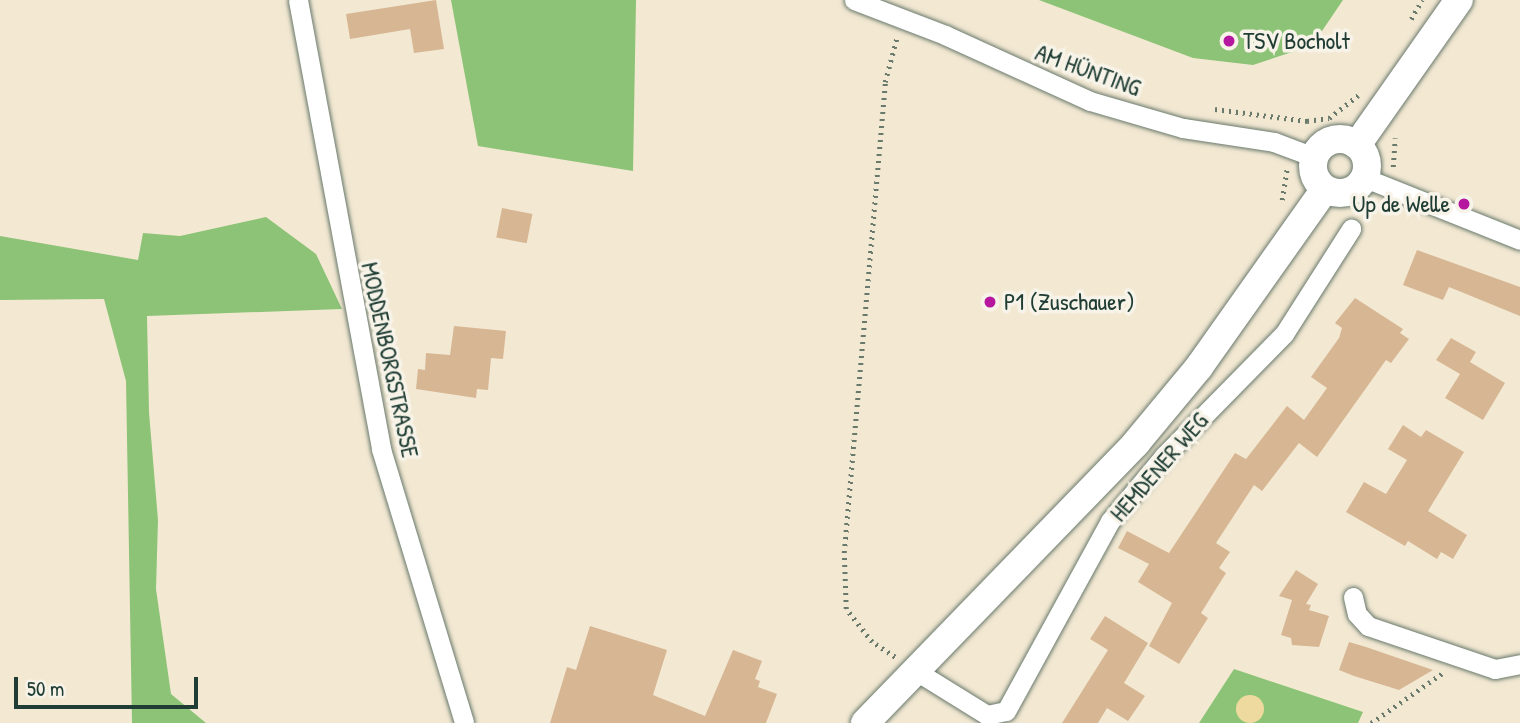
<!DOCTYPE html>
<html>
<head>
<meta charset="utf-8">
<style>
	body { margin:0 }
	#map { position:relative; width:1520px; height:723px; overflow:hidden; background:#f3e9d3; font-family:"Patrick Hand",sans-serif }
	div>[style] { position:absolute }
	.green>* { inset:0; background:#8dc376 }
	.sand>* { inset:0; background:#eeda9e }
	.round { border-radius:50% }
	.building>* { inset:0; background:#d7b693; transform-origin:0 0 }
	.path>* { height:4.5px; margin-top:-2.25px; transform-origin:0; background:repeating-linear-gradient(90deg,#69796c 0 2px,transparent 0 7px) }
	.roads { filter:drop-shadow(0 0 2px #69796c) drop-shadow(0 0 2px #69796c) }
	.street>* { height:19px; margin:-9.5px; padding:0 9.5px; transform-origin:9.5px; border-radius:9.5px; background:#fff }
	.secondary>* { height:28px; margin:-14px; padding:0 14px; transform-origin:14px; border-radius:14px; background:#fff }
	.secondary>.ring { margin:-14px; padding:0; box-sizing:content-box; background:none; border:28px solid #fff; border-radius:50% }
	.dots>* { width:19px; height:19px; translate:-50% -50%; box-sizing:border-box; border:4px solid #f7f3e8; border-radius:50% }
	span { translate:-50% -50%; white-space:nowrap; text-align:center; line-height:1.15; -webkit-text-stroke:7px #f7f3e8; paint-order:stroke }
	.poi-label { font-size:24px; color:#1f3d34 }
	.left { translate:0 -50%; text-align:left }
	.right { translate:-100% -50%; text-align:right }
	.street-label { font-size:24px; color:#1f3d34 }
	.scale { position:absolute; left:14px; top:677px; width:184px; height:32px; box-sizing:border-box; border:4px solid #1f3d34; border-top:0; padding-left:9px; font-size:21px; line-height:24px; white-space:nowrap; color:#1f3d34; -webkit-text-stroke:5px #f7f3e8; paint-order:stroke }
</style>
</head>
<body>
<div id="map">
	<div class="green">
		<div style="clip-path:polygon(451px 0,636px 0,633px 171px,478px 146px)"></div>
		<div style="clip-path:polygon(1039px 0,1343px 0,1322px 31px,1295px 51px,1253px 65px,1193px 58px)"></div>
		<div style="clip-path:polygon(266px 217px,316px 254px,342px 309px,147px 316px,149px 412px,158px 520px,156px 589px,171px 694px,206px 723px,132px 723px,126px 381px,104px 299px,0 300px,0 236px,138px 260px,143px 233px,180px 236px)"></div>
		<div style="clip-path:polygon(1234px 669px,1363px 712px,1358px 723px,1199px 723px)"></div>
	</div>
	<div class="sand">
		<div class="round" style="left:1236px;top:695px;width:28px;height:28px"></div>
	</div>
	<div class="building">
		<div style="clip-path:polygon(436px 0,444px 49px,414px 53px,410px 29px,350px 39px,346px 14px)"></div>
		<div style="left:502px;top:208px;width:31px;height:30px;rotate:11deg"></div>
		<div style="clip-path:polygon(1417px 250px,1520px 287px,1520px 316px,1449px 287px,1443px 300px,1403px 285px)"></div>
		<div style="clip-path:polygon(1355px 298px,1403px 329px,1400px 333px,1409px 339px,1391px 363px,1386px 360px,1317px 457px,1299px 443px,1262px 491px,1254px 485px,1216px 543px,1230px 552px,1219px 568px,1226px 573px,1201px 613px,1208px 618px,1179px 664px,1149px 646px,1172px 603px,1138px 582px,1149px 564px,1118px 548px,1127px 531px,1169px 553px,1235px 453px,1246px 459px,1287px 406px,1304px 420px,1327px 388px,1311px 377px,1339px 338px,1342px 328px,1335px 323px)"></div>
		<div style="clip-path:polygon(454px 326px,506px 331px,503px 359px,491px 358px,488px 390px,477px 389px,476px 398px,416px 389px,418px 369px,425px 370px,426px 353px,450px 355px)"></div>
		<div style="clip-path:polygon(1451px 338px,1476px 352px,1470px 362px,1505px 383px,1483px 420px,1445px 398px,1460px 374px,1436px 360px)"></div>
		<div style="clip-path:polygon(1403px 425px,1421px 437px,1426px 430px,1464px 452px,1428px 511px,1467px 535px,1453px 559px,1441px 552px,1437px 559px,1408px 541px,1405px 546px,1346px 512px,1364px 482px,1386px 494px,1407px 460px,1388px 449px)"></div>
		<div style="clip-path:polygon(1296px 570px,1318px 584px,1306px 604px,1311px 605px,1309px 610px,1329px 616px,1319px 647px,1292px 645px,1291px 638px,1281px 635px,1292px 600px,1279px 596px)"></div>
		<div style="clip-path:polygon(1105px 616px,1148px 643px,1124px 683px,1145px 696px,1128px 721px,1107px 708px,1098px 723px,1062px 723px,1108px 650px,1090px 639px)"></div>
		<div style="clip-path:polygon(590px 626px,667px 650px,653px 695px,705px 716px,733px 650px,762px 661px,755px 679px,760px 681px,758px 687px,777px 694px,766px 723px,550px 723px,567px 667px,576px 670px)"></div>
		<div style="clip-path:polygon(1349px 642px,1366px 647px,1433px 670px,1399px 690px,1354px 676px,1339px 670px)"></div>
	</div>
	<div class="path">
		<div style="left:1411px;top:19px;width:22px;rotate:-60deg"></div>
		<div style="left:1215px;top:109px;width:93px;rotate:7.4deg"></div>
		<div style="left:1307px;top:121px;width:22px;rotate:-8deg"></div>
		<div style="left:1329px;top:118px;width:37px;rotate:-38deg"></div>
		<div style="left:1393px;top:167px;width:29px;rotate:-86deg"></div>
		<div style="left:1282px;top:200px;width:32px;rotate:-81deg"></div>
		<div style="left:895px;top:657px;width:27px;rotate:-147deg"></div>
		<div style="left:872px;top:642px;width:42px;rotate:-128.2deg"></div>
		<div style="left:846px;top:609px;width:56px;rotate:-92deg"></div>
		<div style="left:844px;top:553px;width:473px;rotate:-85deg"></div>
		<div style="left:885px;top:82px;width:47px;rotate:-75.1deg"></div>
		<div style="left:1371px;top:723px;width:89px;rotate:-34.9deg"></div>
	</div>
	<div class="roads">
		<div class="street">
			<div style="left:298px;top:0;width:457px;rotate:79.5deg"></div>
			<div style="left:381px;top:449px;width:286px;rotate:73.1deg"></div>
			<div style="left:854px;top:0;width:97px;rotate:21deg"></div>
			<div style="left:945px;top:35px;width:159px;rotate:24.5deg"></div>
			<div style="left:1090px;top:101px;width:97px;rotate:16.2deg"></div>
			<div style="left:1183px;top:128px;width:92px;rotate:8.7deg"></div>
			<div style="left:1274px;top:142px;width:43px;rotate:20.6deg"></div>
			<div style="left:1365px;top:178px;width:167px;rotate:21.8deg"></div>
			<div style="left:1353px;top:597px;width:17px;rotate:77deg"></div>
			<div style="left:1357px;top:614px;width:16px;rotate:47deg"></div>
			<div style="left:1368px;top:626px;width:134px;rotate:18.7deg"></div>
			<div style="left:1495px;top:669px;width:25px;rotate:-11deg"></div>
			<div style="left:916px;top:671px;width:84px;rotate:31.8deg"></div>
			<div style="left:987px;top:715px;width:19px;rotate:-12deg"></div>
			<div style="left:1006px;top:711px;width:217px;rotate:-61.3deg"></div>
			<div style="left:1110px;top:521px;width:85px;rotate:-50.3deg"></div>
			<div style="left:1164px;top:456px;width:171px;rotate:-45.5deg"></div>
			<div style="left:1284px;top:334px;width:125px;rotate:-57.5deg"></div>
		</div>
		<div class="secondary">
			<div class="ring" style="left:1313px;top:139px;width:26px;height:26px"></div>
			<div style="left:1357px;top:145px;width:177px;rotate:-54.9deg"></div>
			<div style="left:865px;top:723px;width:390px;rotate:-45.9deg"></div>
			<div style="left:1136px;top:443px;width:99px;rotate:-50.3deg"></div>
			<div style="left:1199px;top:367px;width:218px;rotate:-54.7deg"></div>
		</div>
	</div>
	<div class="dots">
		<div style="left:1229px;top:41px;background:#b5179e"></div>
		<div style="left:1464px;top:204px;background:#b5179e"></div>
		<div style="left:990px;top:302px;background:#b5179e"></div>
	</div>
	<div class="poi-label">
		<span class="left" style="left:1243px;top:41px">TSV Bocholt</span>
		<span class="right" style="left:1450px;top:204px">Up de Welle</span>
		<span class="left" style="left:1004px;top:302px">P1 (Zuschauer)</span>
	</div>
	<div class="street-label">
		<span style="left:1088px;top:70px;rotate:20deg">AM HÜNTING</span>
		<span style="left:390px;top:360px;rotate:78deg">MODDENBORGSTRASSE</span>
		<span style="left:1159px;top:467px;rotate:-49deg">HEMDENER WEG</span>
	</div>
	<div class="scale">50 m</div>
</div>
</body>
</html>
